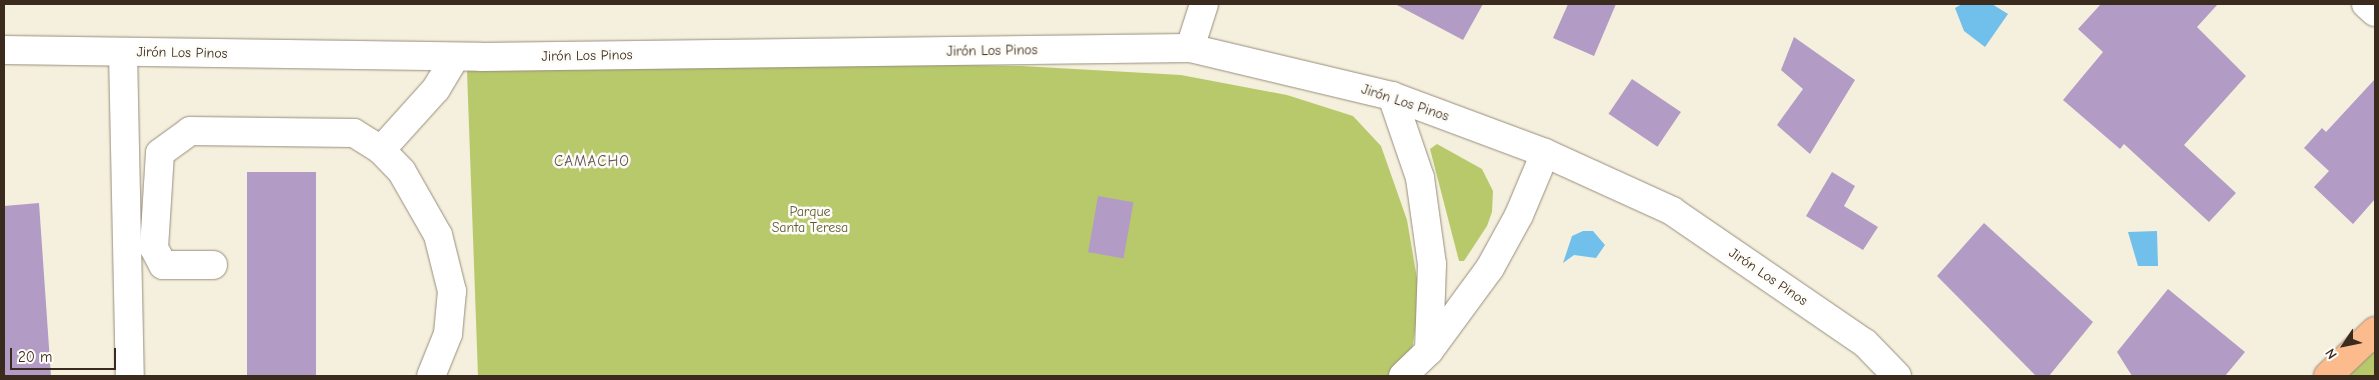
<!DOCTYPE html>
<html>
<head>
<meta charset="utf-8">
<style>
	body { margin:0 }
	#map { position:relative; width:2379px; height:380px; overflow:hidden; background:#f5f0dd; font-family:"Comic Neue",sans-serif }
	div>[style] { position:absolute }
	.green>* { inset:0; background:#b8c96c }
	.water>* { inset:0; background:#71c0eb }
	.building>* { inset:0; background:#b29cc5; transform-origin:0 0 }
	.roads { filter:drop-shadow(0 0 1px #988d7e) drop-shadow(0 0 1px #988d7e) }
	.minor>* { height:28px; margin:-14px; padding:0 14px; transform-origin:14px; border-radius:14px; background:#fff }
	.major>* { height:28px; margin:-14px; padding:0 14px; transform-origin:14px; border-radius:14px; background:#fbbb8c }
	span { translate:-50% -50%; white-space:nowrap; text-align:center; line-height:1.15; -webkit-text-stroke:5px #fdfcf7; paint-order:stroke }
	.street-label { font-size:14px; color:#3b2a1e }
	.park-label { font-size:14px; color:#605a35 }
	.neighbourhood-label { font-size:15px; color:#655258; letter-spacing:1px }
	.frame { position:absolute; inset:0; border:5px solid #3b2a1e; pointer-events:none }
	.north { position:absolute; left:2319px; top:320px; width:50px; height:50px; -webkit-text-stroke:4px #fdfcf7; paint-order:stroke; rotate:236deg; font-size:14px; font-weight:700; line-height:20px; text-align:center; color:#3b2a1e }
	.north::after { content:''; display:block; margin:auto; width:18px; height:22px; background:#3b2a1e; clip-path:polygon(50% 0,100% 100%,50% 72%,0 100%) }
	.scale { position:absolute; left:10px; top:348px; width:106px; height:22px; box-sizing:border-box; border:2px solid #3b2a1e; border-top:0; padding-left:6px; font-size:15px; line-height:18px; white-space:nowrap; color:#3b2a1e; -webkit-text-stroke:4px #fdfcf7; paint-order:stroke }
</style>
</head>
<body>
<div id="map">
	<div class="green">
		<div style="clip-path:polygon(844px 63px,1022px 66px,1181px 75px,1287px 95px,1353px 116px,1381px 146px,1407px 220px,1420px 296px,1411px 358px,1393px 376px,478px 376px,467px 71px)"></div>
		<div style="clip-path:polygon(1437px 144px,1482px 169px,1493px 191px,1492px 212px,1487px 226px,1464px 261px,1459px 261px,1430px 149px)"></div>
		<div style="clip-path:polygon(2375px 350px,2375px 376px,2347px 376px)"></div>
	</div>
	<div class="water">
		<div style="clip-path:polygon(1962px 4px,1992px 4px,2008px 14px,1985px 47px,1964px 31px,1955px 8px)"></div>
		<div style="clip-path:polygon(1583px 231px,1593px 231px,1605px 245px,1596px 258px,1574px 255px,1563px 263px,1572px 236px)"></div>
		<div style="clip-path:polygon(2157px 231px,2158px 266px,2138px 266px,2128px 232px)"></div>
	</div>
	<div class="building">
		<div style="clip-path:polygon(1395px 4px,1483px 4px,1463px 40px)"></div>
		<div style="clip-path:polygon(1568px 4px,1616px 4px,1594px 56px,1553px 38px)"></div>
		<div style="clip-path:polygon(2101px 4px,2218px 4px,2197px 27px,2246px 76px,2184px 145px,2236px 193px,2209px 222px,2124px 144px,2120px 149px,2063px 100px,2103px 52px,2078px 29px)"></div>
		<div style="clip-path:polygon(1794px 37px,1855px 80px,1810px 154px,1777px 125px,1803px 89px,1781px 70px)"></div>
		<div style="left:1632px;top:79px;width:59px;height:42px;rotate:34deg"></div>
		<div style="clip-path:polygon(2375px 79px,2375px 199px,2353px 224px,2314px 187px,2329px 171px,2304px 148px,2322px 128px,2326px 132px)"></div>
		<div style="left:316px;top:172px;width:204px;height:69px;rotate:90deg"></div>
		<div style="clip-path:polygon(1832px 172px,1855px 186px,1844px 206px,1878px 227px,1863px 250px,1806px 216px)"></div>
		<div style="left:1098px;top:196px;width:36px;height:57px;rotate:10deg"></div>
		<div style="clip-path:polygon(39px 203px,51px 376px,4px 376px,4px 206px)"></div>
		<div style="clip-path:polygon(1984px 223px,2093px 322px,2049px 376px,2036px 376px,1937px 276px)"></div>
		<div style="clip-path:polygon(2168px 289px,2245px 352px,2225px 376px,2132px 376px,2117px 352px)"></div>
	</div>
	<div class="roads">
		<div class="minor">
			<div style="left:2366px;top:4px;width:12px;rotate:42deg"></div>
			<div style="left:1190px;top:48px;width:46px;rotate:-72.3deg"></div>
			<div style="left:4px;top:50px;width:477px;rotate:0.8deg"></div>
			<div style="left:481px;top:57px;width:709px;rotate:-0.73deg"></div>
			<div style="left:1190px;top:48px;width:208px;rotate:13.4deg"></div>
			<div style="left:1392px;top:96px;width:163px;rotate:20.4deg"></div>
			<div style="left:1545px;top:153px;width:140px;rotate:24.5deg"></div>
			<div style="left:1672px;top:211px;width:234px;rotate:34.4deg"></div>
			<div style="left:1865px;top:343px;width:46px;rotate:45.9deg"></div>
			<div style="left:123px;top:52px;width:324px;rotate:88.8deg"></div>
			<div style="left:1392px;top:96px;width:87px;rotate:71.1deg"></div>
			<div style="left:1420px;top:178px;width:87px;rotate:82.1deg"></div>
			<div style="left:1432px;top:264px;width:87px;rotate:92deg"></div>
			<div style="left:381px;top:150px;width:82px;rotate:-48deg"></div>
			<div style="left:436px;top:89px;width:37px;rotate:-59deg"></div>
			<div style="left:213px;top:265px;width:50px;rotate:180deg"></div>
			<div style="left:163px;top:265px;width:19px;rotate:-118deg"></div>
			<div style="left:154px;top:248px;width:95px;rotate:-86.4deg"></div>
			<div style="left:160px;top:153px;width:37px;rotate:-36deg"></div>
			<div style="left:190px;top:131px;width:164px;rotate:0.7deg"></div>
			<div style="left:354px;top:133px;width:32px;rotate:32deg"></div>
			<div style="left:381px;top:150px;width:30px;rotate:46deg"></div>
			<div style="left:402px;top:172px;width:73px;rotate:60.3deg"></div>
			<div style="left:438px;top:235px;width:58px;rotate:76deg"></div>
			<div style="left:452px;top:291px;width:43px;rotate:95.3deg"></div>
			<div style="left:448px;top:334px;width:45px;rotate:112deg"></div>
			<div style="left:1403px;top:376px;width:36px;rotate:-44deg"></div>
			<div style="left:1429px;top:351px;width:103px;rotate:-53.7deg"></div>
			<div style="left:1490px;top:268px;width:60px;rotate:-61.3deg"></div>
			<div style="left:1519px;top:215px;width:67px;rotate:-67.2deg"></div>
		</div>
		<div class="major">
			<div style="left:2328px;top:376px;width:65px;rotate:-43.8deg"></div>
		</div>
	</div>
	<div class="street-label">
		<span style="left:992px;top:51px;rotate:-1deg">Jirón Los Pinos</span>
		<span style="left:182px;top:53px;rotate:1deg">Jirón Los Pinos</span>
		<span style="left:587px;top:56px;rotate:-1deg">Jirón Los Pinos</span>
		<span style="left:1405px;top:103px;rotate:18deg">Jirón Los Pinos</span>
		<span style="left:1768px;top:277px;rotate:34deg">Jirón Los Pinos</span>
	</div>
	<div class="park-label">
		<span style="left:810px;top:220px">Parque<br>Santa Teresa</span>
	</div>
	<div class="neighbourhood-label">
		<span style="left:592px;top:162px">CAMACHO</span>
	</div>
	<div class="frame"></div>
	<div class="north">N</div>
	<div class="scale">20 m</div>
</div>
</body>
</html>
